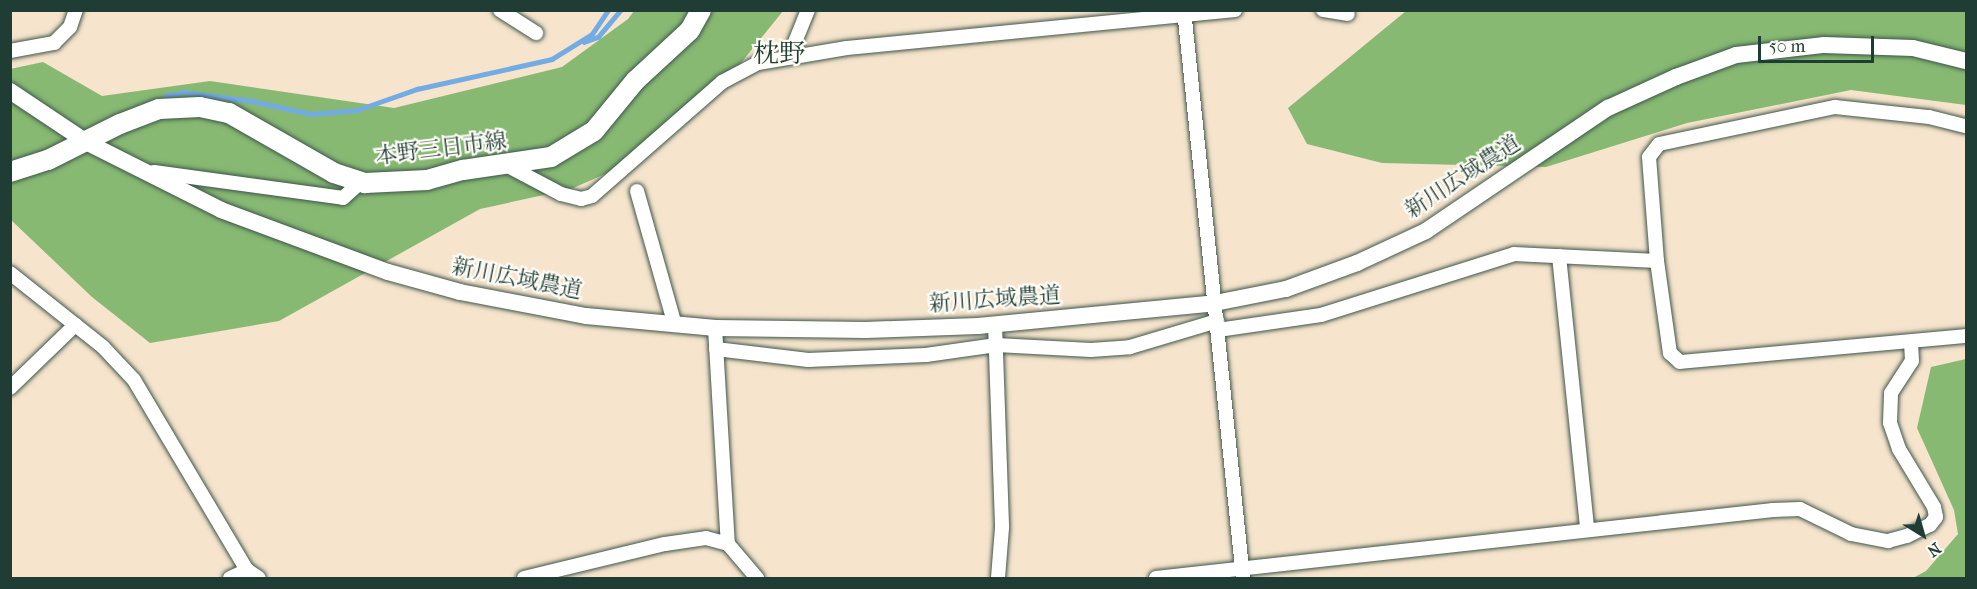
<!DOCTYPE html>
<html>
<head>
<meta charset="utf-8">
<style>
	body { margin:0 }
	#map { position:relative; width:1977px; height:589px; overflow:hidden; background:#f6e4cc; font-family:"IM FELL French Canon","Noto Serif JP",serif }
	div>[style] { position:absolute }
	.forest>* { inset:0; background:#87b973 }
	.stream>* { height:4.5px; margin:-2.25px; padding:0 2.25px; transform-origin:2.25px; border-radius:2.25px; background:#73ace3 }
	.roads { filter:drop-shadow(0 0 2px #3f564b) drop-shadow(0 0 2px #3f564b) }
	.minor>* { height:14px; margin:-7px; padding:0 7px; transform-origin:7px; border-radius:7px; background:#fff }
	.tertiary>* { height:16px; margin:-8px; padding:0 8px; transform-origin:8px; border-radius:8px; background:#fff }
	.secondary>* { height:20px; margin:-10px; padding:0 10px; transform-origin:10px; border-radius:10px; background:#fff }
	span { translate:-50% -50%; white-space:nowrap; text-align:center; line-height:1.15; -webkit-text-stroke:4.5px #fdfcf7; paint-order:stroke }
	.street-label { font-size:22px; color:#1f3d34 }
	.quarter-label { font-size:26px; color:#1f3d34 }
	.frame { position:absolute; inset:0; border:12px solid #1f3d34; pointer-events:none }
	.north { position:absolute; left:1893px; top:505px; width:60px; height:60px; -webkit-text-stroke:4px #fdfcf7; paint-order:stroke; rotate:143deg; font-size:16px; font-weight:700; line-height:24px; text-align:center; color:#1f3d34 }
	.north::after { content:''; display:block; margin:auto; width:21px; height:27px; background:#1f3d34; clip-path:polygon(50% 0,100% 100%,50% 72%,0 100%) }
	.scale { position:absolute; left:1758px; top:36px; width:116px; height:27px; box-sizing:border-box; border:3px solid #1f3d34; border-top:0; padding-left:8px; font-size:18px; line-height:21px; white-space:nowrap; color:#1f3d34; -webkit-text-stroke:4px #fdfcf7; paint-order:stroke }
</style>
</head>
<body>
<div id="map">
	<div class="forest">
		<div style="clip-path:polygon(634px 11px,783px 11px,723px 85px,630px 163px,571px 189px,480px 209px,279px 321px,150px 343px,92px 297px,11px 220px,10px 69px,43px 62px,102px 96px,210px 81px,394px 108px,562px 67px,628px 19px)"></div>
		<div style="clip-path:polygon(1406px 11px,1966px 11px,1966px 105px,1851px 90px,1687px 123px,1546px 167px,1382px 163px,1307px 144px,1288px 108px)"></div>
		<div style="clip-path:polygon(1966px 359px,1966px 578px,1913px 578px,1926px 571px,1958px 534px,1954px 510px,1917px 428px,1931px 367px)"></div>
	</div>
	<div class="stream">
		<div style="left:584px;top:42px;width:15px;rotate:-20deg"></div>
		<div style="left:598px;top:37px;width:35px;rotate:-50deg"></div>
		<div style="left:165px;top:96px;width:19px;rotate:-12deg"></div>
		<div style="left:184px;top:92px;width:69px;rotate:7.5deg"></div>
		<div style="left:252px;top:101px;width:60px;rotate:12.4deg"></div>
		<div style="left:311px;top:114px;width:46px;rotate:-5deg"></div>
		<div style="left:357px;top:110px;width:64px;rotate:-19.3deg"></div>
		<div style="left:417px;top:89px;width:138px;rotate:-12.5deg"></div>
		<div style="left:552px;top:59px;width:47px;rotate:-32deg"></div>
		<div style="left:592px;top:34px;width:29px;rotate:-56deg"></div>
	</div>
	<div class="roads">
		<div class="minor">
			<div style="left:500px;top:10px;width:43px;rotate:32.6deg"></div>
			<div style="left:1184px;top:10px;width:571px;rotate:84.07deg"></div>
			<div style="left:1323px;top:10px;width:25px;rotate:9deg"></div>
			<div style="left:10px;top:51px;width:45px;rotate:-10.3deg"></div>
			<div style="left:54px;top:43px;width:23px;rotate:-45deg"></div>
			<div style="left:70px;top:27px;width:18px;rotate:-71deg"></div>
			<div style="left:789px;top:57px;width:51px;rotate:-68deg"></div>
			<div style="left:508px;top:166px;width:60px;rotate:27.8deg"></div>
			<div style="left:561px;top:194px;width:21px;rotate:14deg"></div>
			<div style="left:581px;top:199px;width:11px;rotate:-15deg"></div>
			<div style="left:592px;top:196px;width:173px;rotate:-41.2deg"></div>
			<div style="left:722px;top:82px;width:41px;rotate:-27.8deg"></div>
			<div style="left:758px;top:63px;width:90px;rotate:-9.6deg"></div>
			<div style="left:847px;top:48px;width:390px;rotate:-5.6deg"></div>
			<div style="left:154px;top:172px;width:191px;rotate:7.8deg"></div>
			<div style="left:343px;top:198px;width:24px;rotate:-42deg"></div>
			<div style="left:637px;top:191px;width:139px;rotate:74.2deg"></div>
			<div style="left:1559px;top:256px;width:274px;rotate:84.1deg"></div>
			<div style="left:1657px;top:261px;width:93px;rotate:82deg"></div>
			<div style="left:1670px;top:353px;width:13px;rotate:42deg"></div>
			<div style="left:1680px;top:362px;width:287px;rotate:-5.2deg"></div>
			<div style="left:10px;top:273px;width:119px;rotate:38.5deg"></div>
			<div style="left:103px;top:347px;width:45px;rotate:46.8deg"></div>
			<div style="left:134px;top:380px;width:221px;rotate:59.3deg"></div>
			<div style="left:247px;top:570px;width:14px;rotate:34deg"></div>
			<div style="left:995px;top:324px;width:204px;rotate:88deg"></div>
			<div style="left:1002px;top:528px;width:50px;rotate:94.6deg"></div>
			<div style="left:715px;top:328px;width:216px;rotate:86.6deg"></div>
			<div style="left:1218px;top:330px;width:104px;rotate:-8.3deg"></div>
			<div style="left:1321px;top:315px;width:202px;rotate:-17.5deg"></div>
			<div style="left:1514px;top:254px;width:143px;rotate:2.8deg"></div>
			<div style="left:1657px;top:261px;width:104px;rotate:-94.4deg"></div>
			<div style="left:1649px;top:157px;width:16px;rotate:-52deg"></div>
			<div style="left:1659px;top:144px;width:180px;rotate:-11.9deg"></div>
			<div style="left:1835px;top:107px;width:95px;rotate:6.1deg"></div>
			<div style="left:1929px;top:117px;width:38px;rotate:14deg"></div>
			<div style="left:716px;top:349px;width:93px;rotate:6.8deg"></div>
			<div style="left:808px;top:360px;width:118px;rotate:-2.4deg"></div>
			<div style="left:926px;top:355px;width:71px;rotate:-8.1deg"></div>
			<div style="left:996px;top:345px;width:95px;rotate:3deg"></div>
			<div style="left:1091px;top:350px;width:39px;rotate:-4deg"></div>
			<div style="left:1130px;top:347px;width:91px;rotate:-16.6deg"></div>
			<div style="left:10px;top:388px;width:91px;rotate:-44.1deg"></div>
			<div style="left:230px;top:578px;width:19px;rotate:-25deg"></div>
			<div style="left:524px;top:578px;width:145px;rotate:-13.6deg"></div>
			<div style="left:665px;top:544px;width:41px;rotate:-8.3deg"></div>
			<div style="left:706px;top:538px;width:23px;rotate:15deg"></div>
			<div style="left:728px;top:544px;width:45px;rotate:49.5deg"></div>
			<div style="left:1156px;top:578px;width:621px;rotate:-6.29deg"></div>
			<div style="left:1773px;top:510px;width:27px;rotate:-2deg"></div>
			<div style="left:1800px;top:509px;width:57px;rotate:26.1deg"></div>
			<div style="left:1851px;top:534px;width:38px;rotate:11deg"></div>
			<div style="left:1888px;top:541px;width:20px;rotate:-15deg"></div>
			<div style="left:1907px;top:536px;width:25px;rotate:-26deg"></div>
			<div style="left:1930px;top:525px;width:10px;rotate:-53deg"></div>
			<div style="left:1936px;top:517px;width:10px;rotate:-101deg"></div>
			<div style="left:1934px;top:507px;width:68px;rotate:-121.1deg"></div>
			<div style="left:1899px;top:449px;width:28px;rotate:-109deg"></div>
			<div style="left:1890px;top:423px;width:30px;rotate:-88deg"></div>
			<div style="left:1891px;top:393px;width:38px;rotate:-57deg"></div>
			<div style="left:1912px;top:361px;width:17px;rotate:-93deg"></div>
		</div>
		<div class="tertiary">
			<div style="left:10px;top:91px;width:94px;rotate:33.7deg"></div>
			<div style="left:88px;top:143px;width:149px;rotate:26.7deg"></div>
			<div style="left:221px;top:210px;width:178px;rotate:20.4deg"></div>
			<div style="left:388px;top:272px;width:75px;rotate:15.5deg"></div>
			<div style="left:460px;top:292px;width:128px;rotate:10.8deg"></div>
			<div style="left:586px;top:316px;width:130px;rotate:5.3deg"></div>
			<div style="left:715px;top:328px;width:150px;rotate:0.8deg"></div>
			<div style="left:865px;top:330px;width:113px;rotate:-2deg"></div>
			<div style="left:978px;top:326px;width:238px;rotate:-5.5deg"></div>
			<div style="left:1215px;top:303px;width:72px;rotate:-11.2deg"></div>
			<div style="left:1286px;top:289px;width:76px;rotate:-20.1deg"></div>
			<div style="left:1357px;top:263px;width:76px;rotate:-24.9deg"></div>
			<div style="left:1426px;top:231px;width:220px;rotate:-34.1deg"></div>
			<div style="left:1608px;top:108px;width:75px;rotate:-24.5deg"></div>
			<div style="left:1676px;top:77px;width:64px;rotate:-20.1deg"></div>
			<div style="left:1736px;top:55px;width:89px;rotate:-6.5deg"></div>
			<div style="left:1824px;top:45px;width:89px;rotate:1.9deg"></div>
			<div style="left:1913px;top:48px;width:55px;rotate:13.8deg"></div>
		</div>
		<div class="secondary">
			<div style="left:10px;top:172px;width:40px;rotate:-18deg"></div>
			<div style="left:48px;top:160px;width:80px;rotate:-26.6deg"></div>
			<div style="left:120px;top:124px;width:42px;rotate:-21deg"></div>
			<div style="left:159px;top:109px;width:41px;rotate:-2.8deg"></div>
			<div style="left:200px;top:107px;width:30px;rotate:12deg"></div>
			<div style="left:229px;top:113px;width:121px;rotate:29.7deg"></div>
			<div style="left:334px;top:173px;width:33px;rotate:18deg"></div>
			<div style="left:365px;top:183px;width:62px;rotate:-2.8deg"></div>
			<div style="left:427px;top:180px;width:37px;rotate:-16deg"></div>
			<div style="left:463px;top:170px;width:89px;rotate:-8.4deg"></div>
			<div style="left:551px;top:157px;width:50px;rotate:-31.2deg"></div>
			<div style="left:594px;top:131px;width:65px;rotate:-50.6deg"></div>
			<div style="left:635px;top:81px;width:75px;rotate:-42.8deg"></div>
			<div style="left:690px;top:30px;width:23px;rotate:-61deg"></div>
		</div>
	</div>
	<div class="street-label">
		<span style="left:441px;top:149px;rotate:-7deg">本野三日市線</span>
		<span style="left:1463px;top:177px;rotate:-33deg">新川広域農道</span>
		<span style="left:517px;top:279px;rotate:11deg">新川広域農道</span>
		<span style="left:995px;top:300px;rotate:-4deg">新川広域農道</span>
	</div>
	<div class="quarter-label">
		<span style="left:779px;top:54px">枕野</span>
	</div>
	<div class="frame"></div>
	<div class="north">N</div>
	<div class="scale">50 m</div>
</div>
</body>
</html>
